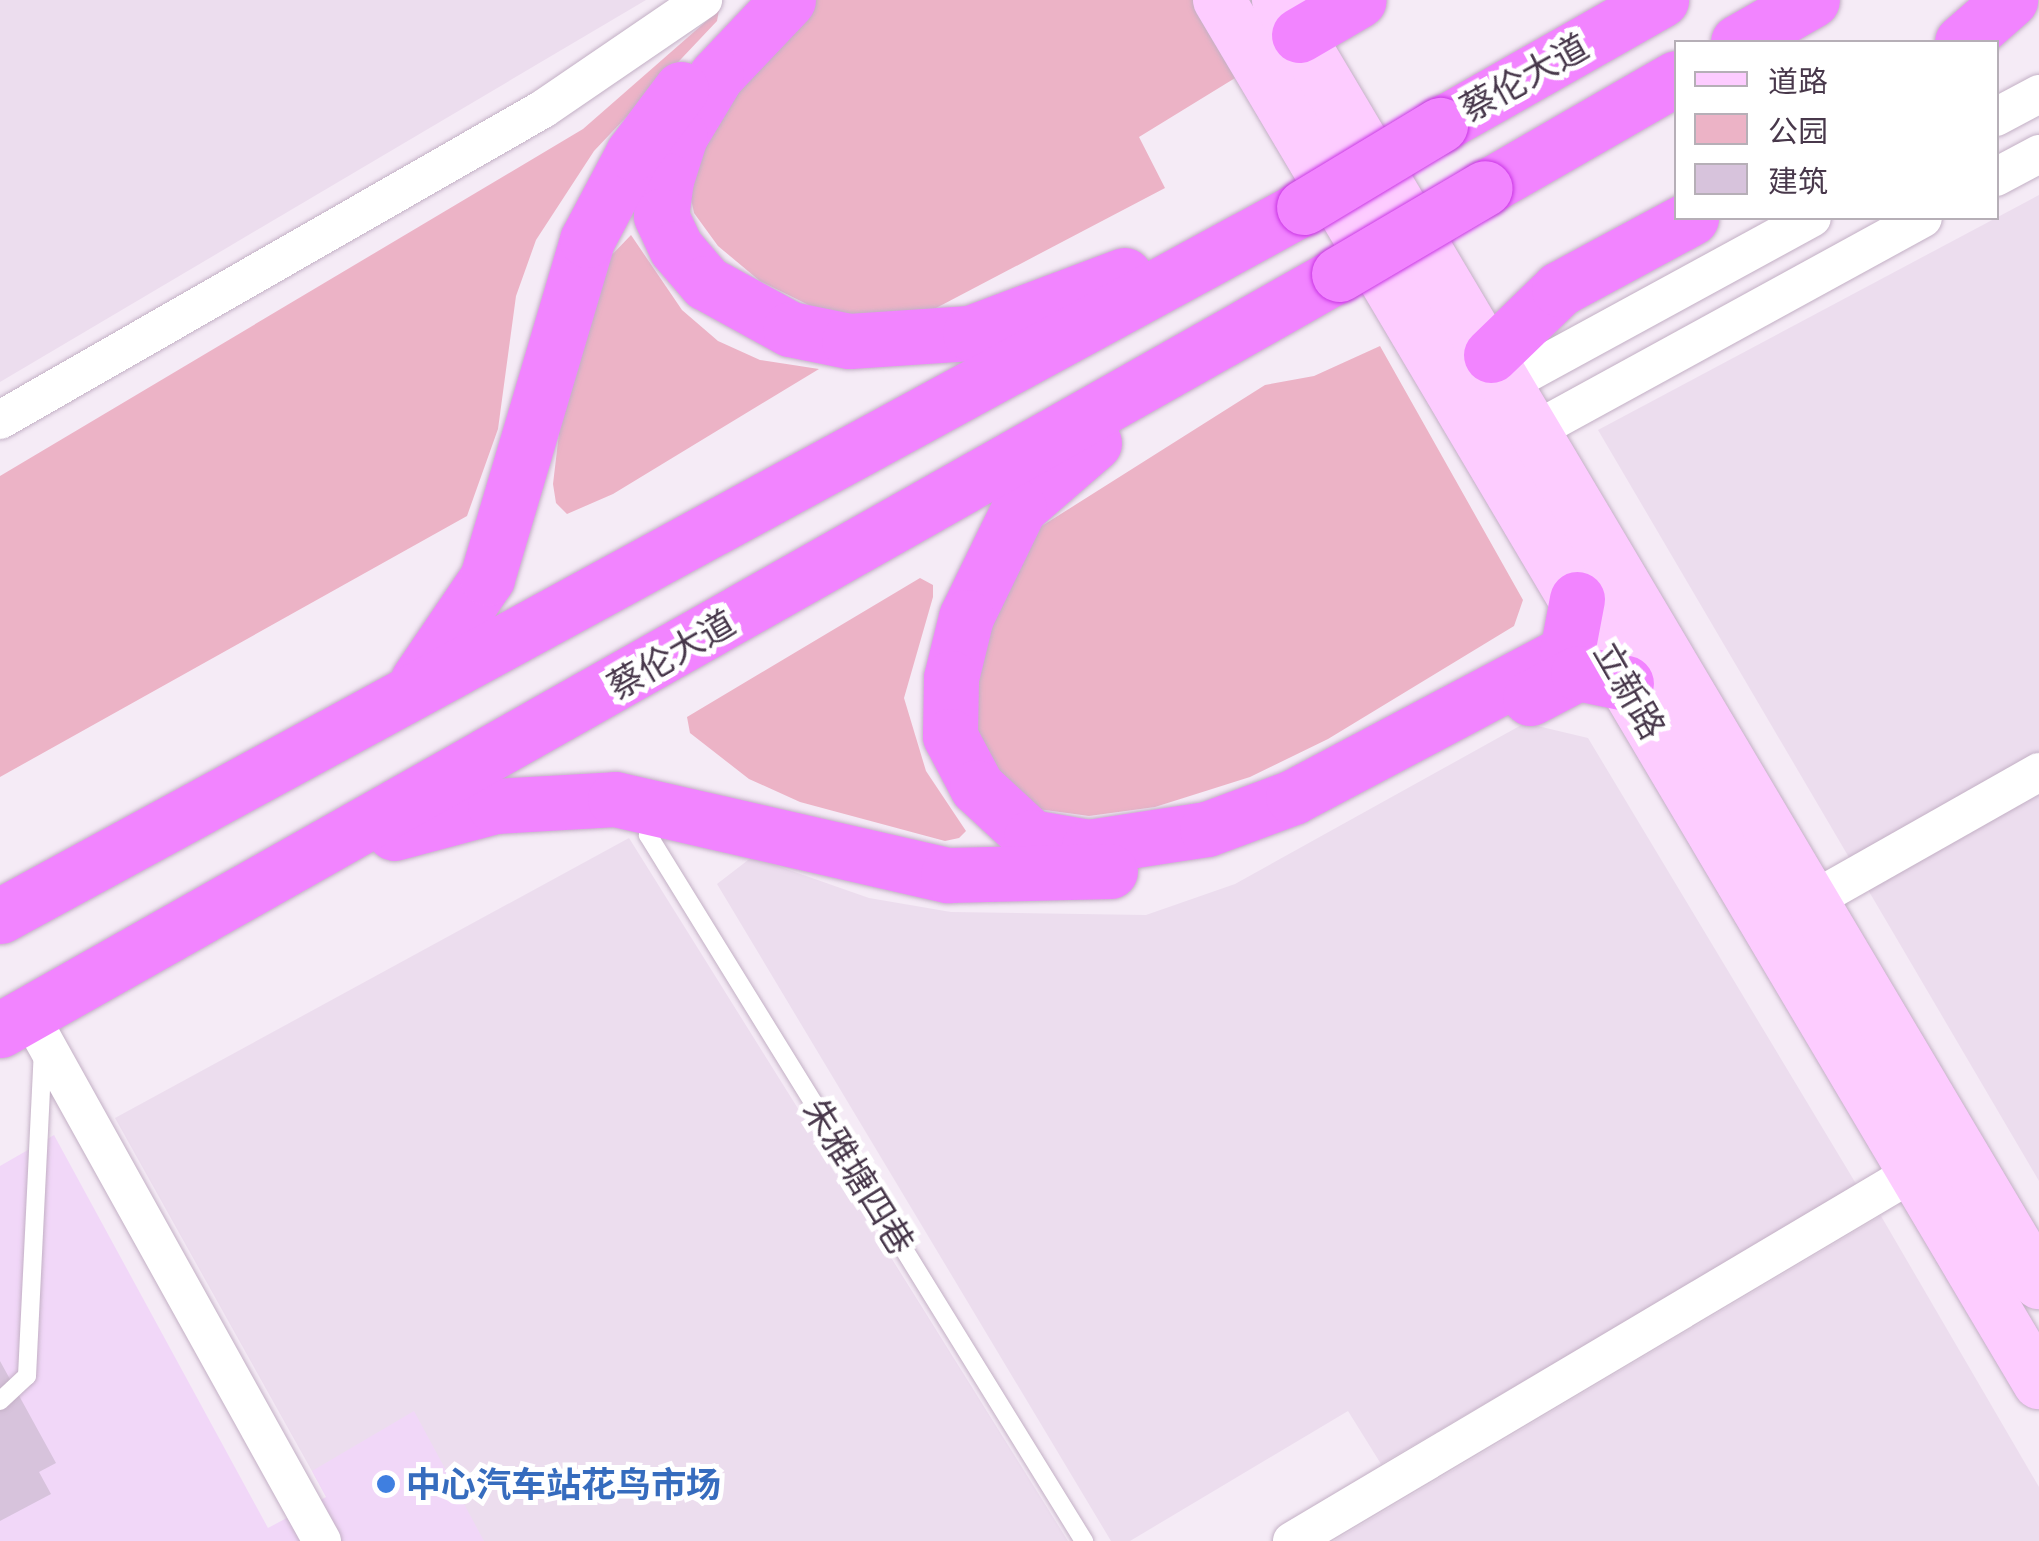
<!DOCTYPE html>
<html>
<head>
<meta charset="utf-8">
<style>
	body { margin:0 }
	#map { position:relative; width:2039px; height:1541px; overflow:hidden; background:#f5ebf6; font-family:Mulish,"Noto Sans SC",sans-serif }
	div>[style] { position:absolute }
	.residential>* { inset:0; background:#ecddee }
	.commercial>* { inset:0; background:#f1d7f8 }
	.green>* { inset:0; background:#ecb3c6 }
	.building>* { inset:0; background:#d7c3dc }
	.roads { filter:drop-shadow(0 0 2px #c3b0c5) drop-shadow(0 0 2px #c3b0c5) }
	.service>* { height:18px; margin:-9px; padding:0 9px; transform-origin:9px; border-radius:9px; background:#fff }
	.minor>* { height:38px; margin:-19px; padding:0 19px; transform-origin:19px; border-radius:19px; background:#fff }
	.secondary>* { height:52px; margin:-26px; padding:0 26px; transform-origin:26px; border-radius:26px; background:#fdccff }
	.trunk>* { height:55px; margin:-27.5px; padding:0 27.5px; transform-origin:27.5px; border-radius:27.5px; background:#f284ff }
	.bridges { filter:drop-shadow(0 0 2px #c936e5) drop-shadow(0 0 2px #c936e5) }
	.trunk-bridge>* { height:55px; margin:-27.5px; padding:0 27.5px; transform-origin:27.5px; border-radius:27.5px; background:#f284ff }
	.dots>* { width:28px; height:28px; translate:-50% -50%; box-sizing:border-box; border:5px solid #fff; border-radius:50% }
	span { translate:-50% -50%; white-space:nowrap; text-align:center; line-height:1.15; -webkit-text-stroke:10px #fff; paint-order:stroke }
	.street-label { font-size:35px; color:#48384b }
	.shop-label { font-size:35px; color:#366cbe; font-weight:700 }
	.left { translate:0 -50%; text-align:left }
	.legend { position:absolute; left:1674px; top:40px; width:325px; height:180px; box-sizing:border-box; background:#fff; border:2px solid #b6afb7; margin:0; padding:12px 18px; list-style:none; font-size:30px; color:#48384b }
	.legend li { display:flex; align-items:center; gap:20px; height:50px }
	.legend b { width:50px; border:2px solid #b6afb7 }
</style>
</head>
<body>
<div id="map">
	<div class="residential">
		<div style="clip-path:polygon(0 0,646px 0,0 382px)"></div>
		<div style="clip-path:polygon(2039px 195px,2039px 1181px,1598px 430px)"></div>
		<div style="clip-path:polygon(1525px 723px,1588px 738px,1858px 1187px,1381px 1464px,1348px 1411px,1130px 1541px,1111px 1541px,717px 884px,752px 857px,869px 898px,951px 912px,1146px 915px,1235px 884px)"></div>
		<div style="clip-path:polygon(629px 838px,1068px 1541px,351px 1541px,115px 1118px)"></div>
		<div style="clip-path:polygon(1881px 1216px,2039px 1487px,2039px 1541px,1334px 1541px)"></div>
	</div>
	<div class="commercial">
		<div style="clip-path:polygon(54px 1135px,268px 1528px,326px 1497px,312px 1471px,414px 1411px,484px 1541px,0 1541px,0 1166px)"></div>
	</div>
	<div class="green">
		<div style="clip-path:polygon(810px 0,1196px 0,1240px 75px,1139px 137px,1165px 188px,919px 317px,875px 321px,821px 311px,760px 281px,718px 246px,694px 213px,686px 175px,694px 143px)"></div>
		<div style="clip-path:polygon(719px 10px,717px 21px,594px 151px,536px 240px,516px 296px,498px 429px,467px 516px,0 777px,0 476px,583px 129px)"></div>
		<div style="clip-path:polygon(631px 235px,682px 310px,718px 341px,760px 360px,819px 369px,613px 494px,567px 514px,556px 503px,553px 484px,562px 408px,606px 261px)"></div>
		<div style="clip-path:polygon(1380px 346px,1523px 600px,1514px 626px,1328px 739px,1250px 777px,1155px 807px,1089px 816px,1038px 809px,1006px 782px,978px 743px,969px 708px,982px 641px,1026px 536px,1265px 385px,1314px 376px)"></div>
		<div style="clip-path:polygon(920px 578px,933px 585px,933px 597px,904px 698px,926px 771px,966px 831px,959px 838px,945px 841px,800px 802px,749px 779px,690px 733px,687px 717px)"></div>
	</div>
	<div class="building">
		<div style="clip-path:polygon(0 1361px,56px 1463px,39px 1472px,51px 1494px,0 1521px)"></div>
	</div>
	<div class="roads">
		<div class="service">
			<div style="left:654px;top:816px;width:20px;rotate:108deg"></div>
			<div style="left:648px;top:835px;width:830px;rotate:58.3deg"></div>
			<div style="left:0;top:1401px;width:37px;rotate:-43deg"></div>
			<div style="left:27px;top:1376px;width:322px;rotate:-87.2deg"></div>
		</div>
		<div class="minor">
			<div style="left:1996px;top:117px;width:49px;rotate:-28.1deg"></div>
			<div style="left:1996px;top:177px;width:49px;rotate:-28.1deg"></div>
			<div style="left:1509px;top:383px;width:345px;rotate:-28.6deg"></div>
			<div style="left:0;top:420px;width:626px;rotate:-29.8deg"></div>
			<div style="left:543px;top:109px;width:194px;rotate:-34.3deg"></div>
			<div style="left:1536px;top:430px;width:441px;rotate:-28.7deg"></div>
			<div style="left:1813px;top:900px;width:260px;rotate:-29.5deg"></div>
			<div style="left:29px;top:1014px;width:603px;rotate:60.93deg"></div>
			<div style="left:1292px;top:1541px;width:723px;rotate:-30.68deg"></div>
		</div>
		<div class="secondary">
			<div style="left:1219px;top:0;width:1608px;rotate:59.34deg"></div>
			<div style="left:1278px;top:0;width:1492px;rotate:59.33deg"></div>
		</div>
		<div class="trunk">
			<div style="left:788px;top:0;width:105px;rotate:133.5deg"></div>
			<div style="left:716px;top:76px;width:70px;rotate:121deg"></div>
			<div style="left:680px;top:136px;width:46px;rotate:107.7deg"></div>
			<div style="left:666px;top:180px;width:36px;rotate:98deg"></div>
			<div style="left:661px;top:216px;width:35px;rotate:65deg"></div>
			<div style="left:676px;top:248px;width:46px;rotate:49.4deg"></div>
			<div style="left:706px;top:283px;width:96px;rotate:28.7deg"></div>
			<div style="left:790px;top:329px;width:60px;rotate:11.5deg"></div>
			<div style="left:849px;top:341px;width:121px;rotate:-3.8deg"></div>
			<div style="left:970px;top:333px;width:165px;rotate:-20.6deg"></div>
			<div style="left:1299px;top:35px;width:69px;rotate:-30.3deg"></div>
			<div style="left:1738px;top:42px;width:85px;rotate:-29.6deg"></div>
			<div style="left:1962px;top:42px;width:64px;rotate:-41.2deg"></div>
			<div style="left:1440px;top:125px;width:254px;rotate:-29.5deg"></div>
			<div style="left:1485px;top:188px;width:220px;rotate:-29.9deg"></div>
			<div style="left:1491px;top:355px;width:95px;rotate:-44.1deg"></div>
			<div style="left:1559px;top:289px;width:150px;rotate:-28.3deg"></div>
			<div style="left:1094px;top:443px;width:99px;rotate:139.1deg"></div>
			<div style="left:1019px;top:508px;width:121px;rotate:115.9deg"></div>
			<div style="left:966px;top:617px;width:63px;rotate:103.8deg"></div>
			<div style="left:951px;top:678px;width:58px;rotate:91deg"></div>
			<div style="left:950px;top:736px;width:58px;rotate:62.1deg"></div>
			<div style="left:977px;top:787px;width:74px;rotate:42.8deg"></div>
			<div style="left:1031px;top:837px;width:59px;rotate:9.8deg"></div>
			<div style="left:1089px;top:847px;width:119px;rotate:-8.7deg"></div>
			<div style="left:1207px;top:829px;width:92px;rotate:-20.4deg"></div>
			<div style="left:1293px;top:797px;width:310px;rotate:-27.9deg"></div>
			<div style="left:1567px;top:652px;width:54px;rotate:-79.3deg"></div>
			<div style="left:418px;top:680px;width:123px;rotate:-55.9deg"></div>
			<div style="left:487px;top:578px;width:352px;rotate:-73.5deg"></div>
			<div style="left:587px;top:240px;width:98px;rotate:-62.1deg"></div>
			<div style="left:633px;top:153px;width:80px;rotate:-53.1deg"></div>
			<div style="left:1530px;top:698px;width:54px;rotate:-27.5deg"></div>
			<div style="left:1578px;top:673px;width:49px;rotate:11.8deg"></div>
			<div style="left:394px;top:833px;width:105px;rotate:-15deg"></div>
			<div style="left:495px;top:806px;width:120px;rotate:-3.3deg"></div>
			<div style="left:615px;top:799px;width:342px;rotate:12.9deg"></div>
			<div style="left:948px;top:875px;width:162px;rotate:-1.4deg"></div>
			<div style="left:0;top:916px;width:1484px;rotate:-28.53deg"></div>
			<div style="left:0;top:1030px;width:1538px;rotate:-29.45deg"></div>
		</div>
	</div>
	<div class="bridges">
		<div class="trunk-bridge">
			<div style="left:1304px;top:207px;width:159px;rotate:-31.1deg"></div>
			<div style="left:1339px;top:274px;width:169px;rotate:-30.5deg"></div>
		</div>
	</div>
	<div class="dots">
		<div style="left:386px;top:1484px;background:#3f7fe0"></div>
	</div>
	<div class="street-label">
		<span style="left:1524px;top:77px;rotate:-29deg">蔡伦大道</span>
		<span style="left:671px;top:654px;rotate:-30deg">蔡伦大道</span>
		<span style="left:1630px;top:690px;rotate:60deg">立新路</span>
		<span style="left:859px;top:1176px;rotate:58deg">朱雅塘四巷</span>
	</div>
	<div class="shop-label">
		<span class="left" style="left:406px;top:1484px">中心汽车站花鸟市场</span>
	</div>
	<ul class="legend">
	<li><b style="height:12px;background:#fdccff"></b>道路</li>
	<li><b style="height:28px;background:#ecb3c6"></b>公园</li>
	<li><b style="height:28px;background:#d7c3dc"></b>建筑</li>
	</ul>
</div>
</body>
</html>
